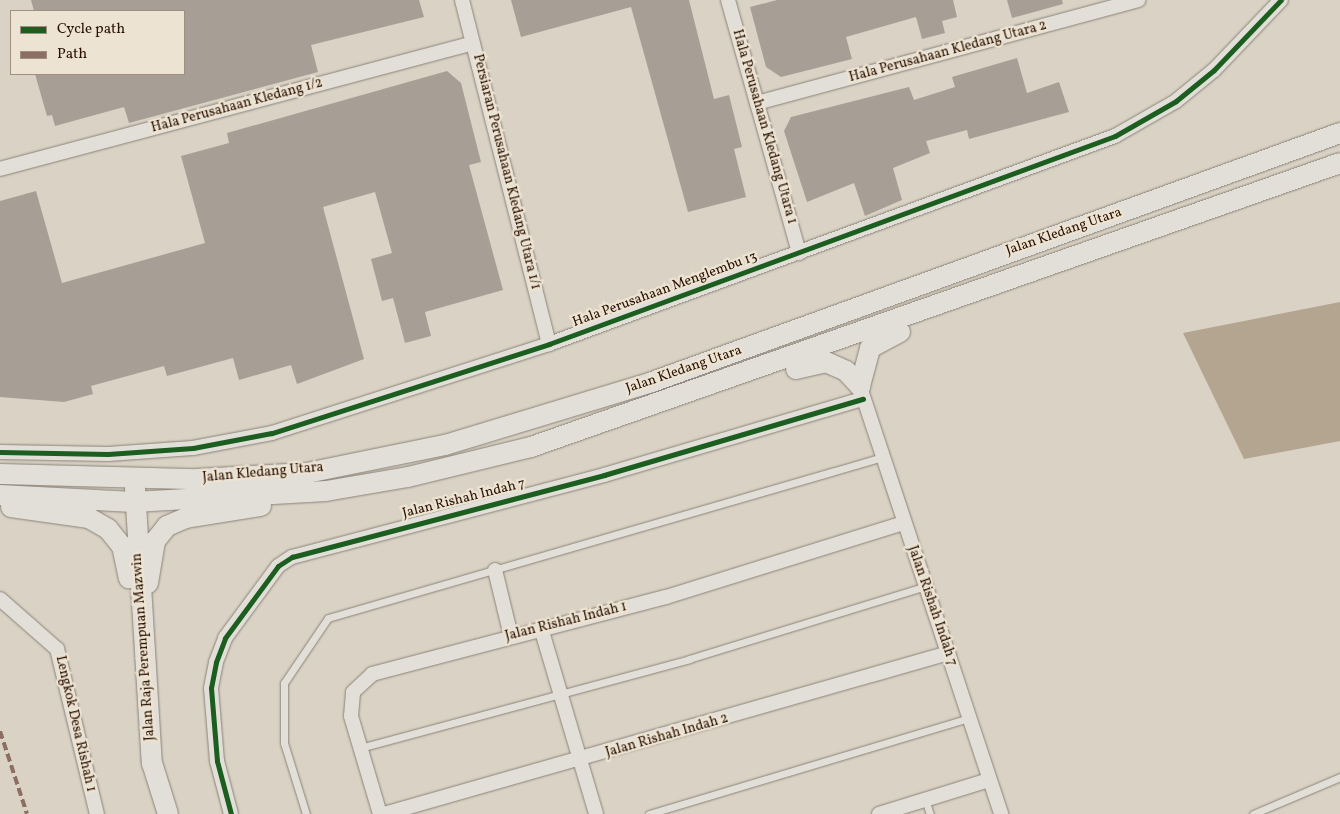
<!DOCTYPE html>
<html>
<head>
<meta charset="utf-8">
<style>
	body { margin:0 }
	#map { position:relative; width:1340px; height:814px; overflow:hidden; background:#dad2c4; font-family:Vollkorn,serif }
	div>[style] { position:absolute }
	.water>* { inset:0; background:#b4a591 }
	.building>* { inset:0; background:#a79f95 }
	.roads { filter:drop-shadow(0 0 1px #8b8379) drop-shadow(0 0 1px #8b8379) }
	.lane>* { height:7px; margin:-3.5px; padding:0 3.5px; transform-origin:3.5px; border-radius:3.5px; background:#e2dfd8 }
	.street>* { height:14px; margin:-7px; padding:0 7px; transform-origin:7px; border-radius:7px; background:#e2dfd8 }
	.secondary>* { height:20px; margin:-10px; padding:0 10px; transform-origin:10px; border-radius:10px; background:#e2dfd8 }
	.quiet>* { height:4px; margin-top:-2px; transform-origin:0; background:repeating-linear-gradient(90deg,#8d6e63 0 8px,transparent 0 12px) }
	.cycleway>* { height:5px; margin:-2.5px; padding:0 2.5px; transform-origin:2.5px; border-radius:2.5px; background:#1b5e20 }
	span { translate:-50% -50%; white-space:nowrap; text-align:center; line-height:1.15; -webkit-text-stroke:4.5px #ede3d2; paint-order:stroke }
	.street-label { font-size:14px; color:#291100 }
	.legend { position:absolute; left:10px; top:10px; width:175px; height:65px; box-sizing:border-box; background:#ede3d2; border:1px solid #9f8f7e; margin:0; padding:6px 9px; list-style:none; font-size:15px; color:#291100 }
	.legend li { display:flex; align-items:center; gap:10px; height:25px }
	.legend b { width:25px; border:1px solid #9f8f7e }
</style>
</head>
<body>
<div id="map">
	<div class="water">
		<div style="clip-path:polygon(1340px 302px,1340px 441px,1244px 459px,1183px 333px)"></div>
	</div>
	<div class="building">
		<div style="clip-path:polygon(31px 0,419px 0,424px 17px,311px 45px,318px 72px,129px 123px,124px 107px,55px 126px,52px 115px,47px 116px,35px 74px,184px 74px,184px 11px,34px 11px)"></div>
		<div style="clip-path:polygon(511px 0,689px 0,714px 99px,729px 95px,742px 147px,734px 149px,746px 197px,688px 212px,631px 7px,521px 37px)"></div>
		<div style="clip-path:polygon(777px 0,953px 0,957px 17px,942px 21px,945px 33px,922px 39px,916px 17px,846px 37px,852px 59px,781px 77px,766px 67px,750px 7px)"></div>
		<div style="clip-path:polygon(1007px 0,1062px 0,1063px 4px,1012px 18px)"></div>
		<div style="clip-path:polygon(1017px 58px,1027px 93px,1059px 82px,1069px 112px,969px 139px,967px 130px,926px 141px,930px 153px,893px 168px,902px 200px,865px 216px,854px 183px,807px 202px,784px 131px,791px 117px,909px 87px,914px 100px,955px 87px,952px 77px)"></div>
		<div style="clip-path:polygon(447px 71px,461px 83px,481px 162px,469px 165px,503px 290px,425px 312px,431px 336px,405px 343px,393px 298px,382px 301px,371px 259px,392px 253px,375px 192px,323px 207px,364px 359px,297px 384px,291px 365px,239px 380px,233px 358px,167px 376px,164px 366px,91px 386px,93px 394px,64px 402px,0 397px,0 201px,36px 191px,62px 283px,205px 243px,181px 156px,229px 143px,227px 133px)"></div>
	</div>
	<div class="roads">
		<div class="lane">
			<div style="left:360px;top:748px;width:341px;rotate:-15.1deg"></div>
			<div style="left:689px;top:659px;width:249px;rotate:-17.1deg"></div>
			<div style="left:925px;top:799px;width:16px;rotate:72deg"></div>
			<div style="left:306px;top:814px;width:74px;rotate:-107.2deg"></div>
			<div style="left:284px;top:743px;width:60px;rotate:-90deg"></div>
			<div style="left:284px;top:683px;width:78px;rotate:-55.9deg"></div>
			<div style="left:328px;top:618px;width:578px;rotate:-16.18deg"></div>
			<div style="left:649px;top:814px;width:335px;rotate:-16.7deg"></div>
			<div style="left:1253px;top:814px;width:95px;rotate:-23deg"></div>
		</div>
		<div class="street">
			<div style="left:462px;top:0;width:355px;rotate:75.8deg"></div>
			<div style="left:728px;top:0;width:263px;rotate:74.3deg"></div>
			<div style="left:757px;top:103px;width:395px;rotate:-15.1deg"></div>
			<div style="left:0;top:169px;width:489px;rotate:-14.9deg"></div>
			<div style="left:861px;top:390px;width:447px;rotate:71.7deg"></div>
			<div style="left:0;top:452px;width:108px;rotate:1.1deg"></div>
			<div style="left:108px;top:454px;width:85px;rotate:-4deg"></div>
			<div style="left:193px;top:448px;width:80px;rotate:-10.8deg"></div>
			<div style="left:272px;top:433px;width:291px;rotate:-17.8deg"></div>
			<div style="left:549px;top:344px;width:603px;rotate:-20.18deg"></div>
			<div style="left:1115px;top:136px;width:70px;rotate:-29.8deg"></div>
			<div style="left:1176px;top:101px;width:49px;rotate:-39.2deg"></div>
			<div style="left:1214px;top:70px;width:97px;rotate:-46.3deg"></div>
			<div style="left:495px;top:570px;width:68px;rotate:76.4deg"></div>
			<div style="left:0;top:599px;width:76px;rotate:41.3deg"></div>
			<div style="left:57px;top:649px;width:170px;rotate:76.4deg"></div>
			<div style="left:541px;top:628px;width:194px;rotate:73.5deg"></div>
			<div style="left:231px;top:814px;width:55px;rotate:-104.8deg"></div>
			<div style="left:217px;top:761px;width:73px;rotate:-94.7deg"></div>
			<div style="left:211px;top:688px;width:26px;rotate:-79deg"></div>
			<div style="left:216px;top:662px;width:26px;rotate:-69deg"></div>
			<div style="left:225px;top:638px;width:89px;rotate:-53.6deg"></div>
			<div style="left:278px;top:566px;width:17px;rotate:-33deg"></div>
			<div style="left:292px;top:557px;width:323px;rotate:-14.7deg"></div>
			<div style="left:604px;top:475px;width:270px;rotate:-16.4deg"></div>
			<div style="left:380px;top:814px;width:102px;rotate:-106.5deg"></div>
			<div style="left:351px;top:716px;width:24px;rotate:-85deg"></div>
			<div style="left:353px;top:692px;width:26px;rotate:-43deg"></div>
			<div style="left:372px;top:674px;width:304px;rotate:-14.7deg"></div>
			<div style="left:666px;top:597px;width:249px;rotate:-17.3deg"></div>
			<div style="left:384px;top:814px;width:587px;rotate:-15.91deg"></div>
			<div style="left:879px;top:814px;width:115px;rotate:-17.2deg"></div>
		</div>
		<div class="secondary">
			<div style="left:796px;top:369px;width:31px;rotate:-13deg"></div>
			<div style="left:826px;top:362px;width:22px;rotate:24deg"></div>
			<div style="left:846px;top:371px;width:21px;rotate:47deg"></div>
			<div style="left:860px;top:386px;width:39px;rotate:-75deg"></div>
			<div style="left:870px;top:348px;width:34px;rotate:-28deg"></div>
			<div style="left:0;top:474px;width:197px;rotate:1.5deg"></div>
			<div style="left:197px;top:479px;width:110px;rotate:-3.1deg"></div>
			<div style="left:307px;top:473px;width:141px;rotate:-11.5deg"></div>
			<div style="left:445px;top:445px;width:216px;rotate:-16.9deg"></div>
			<div style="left:652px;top:382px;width:732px;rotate:-19.9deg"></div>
			<div style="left:135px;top:488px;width:276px;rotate:86.5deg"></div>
			<div style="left:152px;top:763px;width:53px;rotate:72.6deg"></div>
			<div style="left:0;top:495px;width:134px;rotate:3deg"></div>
			<div style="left:134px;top:502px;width:192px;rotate:-3.3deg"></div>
			<div style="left:326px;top:491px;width:83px;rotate:-9.7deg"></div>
			<div style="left:408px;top:477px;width:127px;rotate:-13.7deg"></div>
			<div style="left:531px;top:447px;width:857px;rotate:-19.34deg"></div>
			<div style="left:11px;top:507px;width:79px;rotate:8deg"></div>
			<div style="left:89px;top:518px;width:22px;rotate:30deg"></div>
			<div style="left:108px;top:529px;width:22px;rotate:51deg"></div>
			<div style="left:122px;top:546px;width:33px;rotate:78deg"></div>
			<div style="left:148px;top:583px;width:43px;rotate:-80.5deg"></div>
			<div style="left:155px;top:541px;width:19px;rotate:-51deg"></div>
			<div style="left:167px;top:526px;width:21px;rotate:-23deg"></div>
			<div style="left:186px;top:518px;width:76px;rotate:-9.1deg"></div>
		</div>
	</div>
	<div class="quiet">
		<div style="left:0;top:731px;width:87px;rotate:72deg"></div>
	</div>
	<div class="cycleway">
		<div style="left:0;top:452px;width:108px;rotate:1.1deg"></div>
		<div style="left:108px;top:454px;width:85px;rotate:-4deg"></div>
		<div style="left:193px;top:448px;width:80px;rotate:-10.8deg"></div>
		<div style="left:272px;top:433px;width:291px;rotate:-17.8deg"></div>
		<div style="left:549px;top:344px;width:603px;rotate:-20.18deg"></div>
		<div style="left:1115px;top:136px;width:70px;rotate:-29.8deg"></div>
		<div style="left:1176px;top:101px;width:49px;rotate:-39.2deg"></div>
		<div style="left:1214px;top:70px;width:97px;rotate:-46.3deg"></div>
		<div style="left:231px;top:814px;width:55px;rotate:-104.8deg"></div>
		<div style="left:217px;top:761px;width:73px;rotate:-94.7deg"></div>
		<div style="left:211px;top:688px;width:26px;rotate:-79deg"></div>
		<div style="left:216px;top:662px;width:26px;rotate:-69deg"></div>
		<div style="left:225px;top:638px;width:89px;rotate:-53.6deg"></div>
		<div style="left:278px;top:566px;width:17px;rotate:-33deg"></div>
		<div style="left:292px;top:557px;width:323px;rotate:-14.7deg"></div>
		<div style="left:604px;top:475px;width:270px;rotate:-16.4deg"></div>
	</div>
	<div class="street-label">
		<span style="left:948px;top:52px;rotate:-15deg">Hala Perusahaan Kledang Utara 2</span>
		<span style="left:237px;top:106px;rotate:-15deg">Hala Perusahaan Kledang 1/2</span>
		<span style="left:764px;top:127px;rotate:74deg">Hala Perusahaan Kledang Utara 1</span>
		<span style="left:506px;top:172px;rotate:76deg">Persiaran Perusahaan Kledang Utara 1/1</span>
		<span style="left:1064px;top:232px;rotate:-19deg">Jalan Kledang Utara</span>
		<span style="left:665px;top:290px;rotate:-20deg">Hala Perusahaan Menglembu 13</span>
		<span style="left:684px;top:370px;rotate:-19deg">Jalan Kledang Utara</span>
		<span style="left:263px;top:473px;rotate:-5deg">Jalan Kledang Utara</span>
		<span style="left:464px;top:499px;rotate:-14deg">Jalan Rishah Indah 7</span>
		<span style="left:932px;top:606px;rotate:71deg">Jalan Rishah Indah 7</span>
		<span style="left:566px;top:622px;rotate:-14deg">Jalan Rishah Indah 1</span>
		<span style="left:144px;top:647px;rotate:-94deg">Jalan Raja Perempuan Mazwin</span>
		<span style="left:75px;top:724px;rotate:77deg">Lengkok Desa Rishah 1</span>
		<span style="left:667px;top:736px;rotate:-16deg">Jalan Rishah Indah 2</span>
	</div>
	<ul class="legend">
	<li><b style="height:6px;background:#1b5e20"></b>Cycle path</li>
	<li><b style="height:6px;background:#8d6e63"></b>Path</li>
	</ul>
</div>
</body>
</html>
